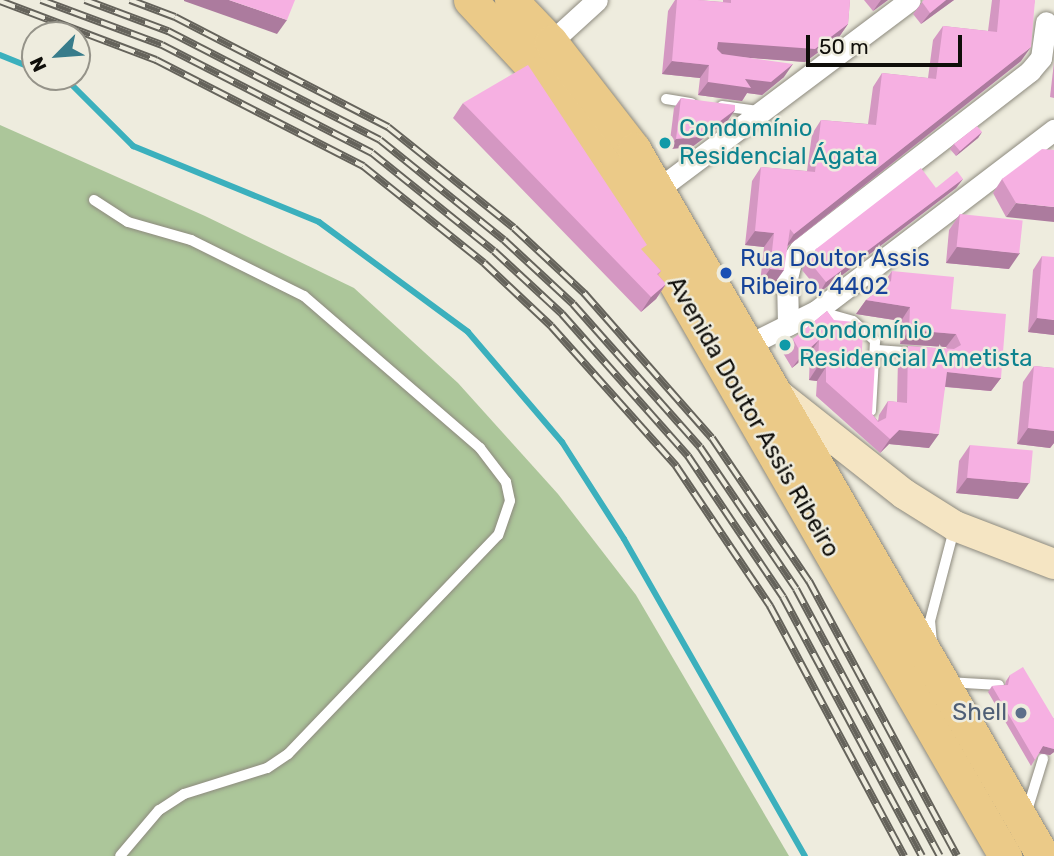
<!DOCTYPE html>
<html>
<head>
<meta charset="utf-8">
<style>
	body { margin:0 }
	#map { position:relative; width:1054px; height:856px; overflow:hidden; background:#eeecde; font-family:Rubik,sans-serif }
	div>[style] { position:absolute }
	.green>* { inset:0; background:#acc69a }
	.stream>* { height:6px; margin:-3px; padding:0 3px; transform-origin:3px; border-radius:3px; background:#3bb0bd }
	.roads { filter:drop-shadow(0 0 2px #8d8a7e) drop-shadow(0 0 2px #8d8a7e) }
	.lane>* { height:10px; margin:-5px; padding:0 5px; transform-origin:5px; border-radius:5px; background:#fff }
	.street>* { height:21px; margin:-10.5px; padding:0 10.5px; transform-origin:10.5px; border-radius:10.5px; background:#fff }
	.secondary>* { height:30px; margin:-15px; padding:0 15px; transform-origin:15px; border-radius:15px; background:#f5e5c3 }
	.primary>* { height:33px; margin:-16.5px; padding:0 16.5px; transform-origin:16.5px; border-radius:16.5px; background:#ebca88 }
	.rail>* { height:8px; margin-top:-4px; transform-origin:0; background:repeating-linear-gradient(90deg,#eeecde 0 16px,#65635b 0 32px); box-sizing:border-box; border-block:2px solid #65635b }
	.wall>* { inset:0; background:#d497c2 }
	.shaded-wall>* { inset:0; background:#ac7b9e }
	.building>* { inset:0; background:#f6b0e2; transform-origin:0 0 }
	.dots>* { width:19px; height:19px; translate:-50% -50%; box-sizing:border-box; border:4px solid #eeecde; border-radius:50% }
	span { translate:-50% -50%; white-space:nowrap; text-align:center; line-height:1.15; -webkit-text-stroke:5px #eeecde; paint-order:stroke }
	.culture-label { font-size:24px; color:#0d838f }
	.left { translate:0 -50%; text-align:left }
	.transit-label { font-size:24px; color:#164399 }
	.street-label { font-size:24px; color:#0f0e0a }
	.service-label { font-size:24px; color:#4e5e75 }
	.right { translate:-100% -50%; text-align:right }
	.north { position:absolute; left:21px; top:21px; width:70px; height:70px; box-sizing:border-box; background:#eeecde; border:2px solid #959389; border-radius:50%; rotate:245deg; font-size:19px; font-weight:700; line-height:28px; text-align:center; color:#0f0e0a }
	.north::after { content:''; display:block; margin:auto; width:24px; height:32px; background:#387c8b; clip-path:polygon(50% 0,100% 100%,50% 72%,0 100%) }
	.scale { position:absolute; left:806px; top:35px; width:156px; height:32px; box-sizing:border-box; border:4px solid #0f0e0a; border-top:0; padding-left:9px; font-size:21px; line-height:24px; white-space:nowrap; color:#0f0e0a; -webkit-text-stroke:5px #eeecde; paint-order:stroke }
</style>
</head>
<body>
<div id="map">
	<div class="green">
		<div style="clip-path:polygon(0 125px,205px 216px,354px 288px,458px 383px,558px 494px,636px 595px,789px 856px,0 856px)"></div>
	</div>
	<div class="stream">
		<div style="left:0;top:55px;width:38px;rotate:22deg"></div>
		<div style="left:56px;top:77px;width:17px;rotate:25deg"></div>
		<div style="left:71px;top:84px;width:88px;rotate:45deg"></div>
		<div style="left:133px;top:146px;width:201px;rotate:22.2deg"></div>
		<div style="left:319px;top:222px;width:185px;rotate:36.4deg"></div>
		<div style="left:468px;top:332px;width:145px;rotate:49.5deg"></div>
		<div style="left:562px;top:442px;width:115px;rotate:57.4deg"></div>
		<div style="left:624px;top:539px;width:365px;rotate:60.3deg"></div>
	</div>
	<div class="roads">
		<div class="lane">
			<div style="left:666px;top:99px;width:26px;rotate:9deg"></div>
			<div style="left:722px;top:106px;width:36px;rotate:8deg"></div>
			<div style="left:94px;top:200px;width:40px;rotate:32.9deg"></div>
			<div style="left:128px;top:222px;width:66px;rotate:15.9deg"></div>
			<div style="left:191px;top:240px;width:126px;rotate:26.4deg"></div>
			<div style="left:304px;top:296px;width:233px;rotate:40.8deg"></div>
			<div style="left:480px;top:448px;width:43px;rotate:52.6deg"></div>
			<div style="left:506px;top:482px;width:19px;rotate:78deg"></div>
			<div style="left:510px;top:501px;width:36px;rotate:109deg"></div>
			<div style="left:498px;top:535px;width:303px;rotate:133.8deg"></div>
			<div style="left:288px;top:754px;width:25px;rotate:146deg"></div>
			<div style="left:267px;top:768px;width:87px;rotate:162.6deg"></div>
			<div style="left:184px;top:794px;width:30px;rotate:147deg"></div>
			<div style="left:159px;top:810px;width:60px;rotate:130.3deg"></div>
			<div style="left:818px;top:311px;width:36px;rotate:16deg"></div>
			<div style="left:853px;top:321px;width:30px;rotate:42deg"></div>
			<div style="left:875px;top:341px;width:70px;rotate:93.3deg"></div>
			<div style="left:877px;top:350px;width:41px;rotate:4.2deg"></div>
			<div style="left:932px;top:643px;width:22px;rotate:-95deg"></div>
			<div style="left:930px;top:621px;width:98px;rotate:-75.3deg"></div>
			<div style="left:947px;top:682px;width:52px;rotate:3.3deg"></div>
			<div style="left:1026px;top:814px;width:58px;rotate:-72.8deg"></div>
		</div>
		<div class="street">
			<div style="left:551px;top:42px;width:62px;rotate:-42.4deg"></div>
			<div style="left:657px;top:190px;width:316px;rotate:-36.9deg"></div>
			<div style="left:788px;top:325px;width:47px;rotate:-91.2deg"></div>
			<div style="left:787px;top:278px;width:16px;rotate:-76deg"></div>
			<div style="left:791px;top:262px;width:16px;rotate:-55deg"></div>
			<div style="left:800px;top:249px;width:291px;rotate:-37.7deg"></div>
			<div style="left:1030px;top:71px;width:17px;rotate:-50deg"></div>
			<div style="left:1041px;top:58px;width:36px;rotate:-82deg"></div>
			<div style="left:746px;top:346px;width:78px;rotate:-26.6deg"></div>
			<div style="left:816px;top:311px;width:299px;rotate:-37.3deg"></div>
		</div>
		<div class="secondary">
			<div style="left:780px;top:396px;width:158px;rotate:38.3deg"></div>
			<div style="left:904px;top:494px;width:60px;rotate:32.1deg"></div>
			<div style="left:955px;top:526px;width:106px;rotate:21deg"></div>
		</div>
		<div class="primary">
			<div style="left:470px;top:0;width:100px;rotate:47deg"></div>
			<div style="left:538px;top:73px;width:129px;rotate:53.8deg"></div>
			<div style="left:614px;top:177px;width:784px;rotate:60.06deg"></div>
			<div style="left:511px;top:0;width:58px;rotate:46.4deg"></div>
			<div style="left:551px;top:42px;width:135px;rotate:52.2deg"></div>
			<div style="left:634px;top:149px;width:817px;rotate:59.95deg"></div>
		</div>
	</div>
	<div class="rail">
		<div style="left:41px;top:0;width:129px;rotate:20.4deg"></div>
		<div style="left:162px;top:45px;width:236px;rotate:27.2deg"></div>
		<div style="left:372px;top:153px;width:156px;rotate:38.8deg"></div>
		<div style="left:494px;top:251px;width:93px;rotate:42.8deg"></div>
		<div style="left:562px;top:314px;width:190px;rotate:48.4deg"></div>
		<div style="left:688px;top:456px;width:170px;rotate:56deg"></div>
		<div style="left:783px;top:597px;width:294px;rotate:61.8deg"></div>
		<div style="left:85px;top:0;width:89px;rotate:20.5deg"></div>
		<div style="left:168px;top:31px;width:238px;rotate:27.2deg"></div>
		<div style="left:380px;top:140px;width:159px;rotate:38.9deg"></div>
		<div style="left:504px;top:240px;width:94px;rotate:42.8deg"></div>
		<div style="left:573px;top:304px;width:191px;rotate:48.4deg"></div>
		<div style="left:700px;top:447px;width:171px;rotate:55.9deg"></div>
		<div style="left:796px;top:589px;width:303px;rotate:61.7deg"></div>
		<div style="left:130px;top:0;width:48px;rotate:20.7deg"></div>
		<div style="left:175px;top:17px;width:240px;rotate:27.3deg"></div>
		<div style="left:388px;top:127px;width:161px;rotate:38.7deg"></div>
		<div style="left:514px;top:228px;width:96px;rotate:42.9deg"></div>
		<div style="left:584px;top:293px;width:193px;rotate:48.6deg"></div>
		<div style="left:712px;top:438px;width:173px;rotate:55.9deg"></div>
		<div style="left:809px;top:581px;width:312px;rotate:61.7deg"></div>
		<div style="left:0;top:1px;width:167px;rotate:20.7deg"></div>
		<div style="left:156px;top:60px;width:233px;rotate:27.1deg"></div>
		<div style="left:363px;top:166px;width:155px;rotate:38.7deg"></div>
		<div style="left:484px;top:263px;width:92px;rotate:43.2deg"></div>
		<div style="left:551px;top:326px;width:188px;rotate:48.2deg"></div>
		<div style="left:676px;top:466px;width:169px;rotate:56.1deg"></div>
		<div style="left:770px;top:606px;width:284px;rotate:61.8deg"></div>
	</div>
	<div class="wall">
		<div style="clip-path:polygon(675px 0,698px 0,723px 2px,723px 0,850px 0,848px 24px,839px 37px,805px 62px,742px 57px,784px 77px,762px 95px,747px 93px,742px 101px,698px 95px,700px 78px,662px 74px,668px 11px)"></div>
		<div style="clip-path:polygon(864px 0,888px 0,873px 11px)"></div>
		<div style="clip-path:polygon(924px 0,954px 0,921px 24px,913px 14px)"></div>
		<div style="clip-path:polygon(992px 0,1035px 0,1021px 61px,788px 246px,774px 284px,760px 283px,764px 247px,745px 245px,752px 181px,761px 167px,807px 171px,812px 134px,821px 120px,868px 124px,873px 87px,882px 73px,928px 78px,933px 40px,943px 26px,988px 31px)"></div>
		<div style="clip-path:polygon(1054px 62px,1054px 98px,1050px 97px)"></div>
		<div style="clip-path:polygon(681px 98px,735px 110px,728px 120px,692px 147px,669px 149px,674px 108px)"></div>
		<div style="clip-path:polygon(463px 103px,642px 251px,661px 271px,658px 275px,666px 284px,656px 299px,641px 312px,453px 118px)"></div>
		<div style="clip-path:polygon(982px 132px,978px 138px,956px 156px,950px 149px,954px 144px)"></div>
		<div style="clip-path:polygon(1054px 150px,1006px 217px,993px 193px,1002px 179px)"></div>
		<div style="clip-path:polygon(963px 179px,956px 188px,820px 292px,802px 270px,816px 249px,936px 188px)"></div>
		<div style="clip-path:polygon(960px 214px,1009px 269px,946px 263px,949px 230px)"></div>
		<div style="clip-path:polygon(1042px 256px,1054px 335px,1028px 332px,1033px 270px)"></div>
		<div style="clip-path:polygon(892px 271px,951px 309px,1001px 378px,991px 391px,945px 387px,929px 448px,889px 444px,880px 453px,816px 396px,817px 381px,809px 380px,810px 353px,792px 368px,783px 353px,793px 339px,827px 311px,861px 361px,872px 414px,878px 421px,879px 415px,888px 401px,897px 402px,898px 359px,908px 346px,947px 349px,946px 347px,900px 344px,901px 321px,856px 314px,866px 300px,882px 288px,882px 285px)"></div>
		<div style="clip-path:polygon(1034px 366px,1054px 368px,1054px 443px,1050px 448px,1017px 444px,1023px 382px)"></div>
		<div style="clip-path:polygon(970px 445px,1018px 499px,956px 493px,959px 461px)"></div>
		<div style="clip-path:polygon(1010px 675px,1054px 719px,1054px 752px,1050px 755px,1039px 753px,1031px 766px,988px 692px,992px 686px,1005px 685px,1006px 681px)"></div>
	</div>
	<div class="shaded-wall">
		<div style="clip-path:polygon(184px 0,229px 0,287px 20px,277px 34px,184px 1px)"></div>
		<div style="clip-path:polygon(881px 0,888px 0,873px 11px)"></div>
		<div style="clip-path:polygon(946px 0,954px 0,921px 24px,930px 13px)"></div>
		<div style="clip-path:polygon(848px 24px,839px 37px,805px 62px,709px 55px,718px 42px)"></div>
		<div style="clip-path:polygon(1031px 47px,1021px 61px,785px 248px,794px 234px)"></div>
		<div style="clip-path:polygon(672px 61px,709px 65px,700px 78px,662px 74px)"></div>
		<div style="clip-path:polygon(793px 64px,784px 77px,762px 95px,747px 93px,742px 101px,698px 95px,708px 82px,745px 79px)"></div>
		<div style="clip-path:polygon(735px 110px,728px 120px,692px 147px,669px 149px,676px 139px)"></div>
		<div style="clip-path:polygon(982px 132px,978px 138px,956px 156px,960px 151px)"></div>
		<div style="clip-path:polygon(963px 179px,956px 188px,820px 292px,826px 282px)"></div>
		<div style="clip-path:polygon(1016px 203px,1054px 207px,1054px 222px,1006px 217px)"></div>
		<div style="clip-path:polygon(755px 231px,774px 233px,764px 247px,745px 245px)"></div>
		<div style="clip-path:polygon(957px 247px,1020px 253px,1009px 269px,946px 263px)"></div>
		<div style="clip-path:polygon(770px 269px,784px 270px,774px 284px,760px 283px)"></div>
		<div style="clip-path:polygon(666px 284px,656px 299px,641px 312px,651px 297px)"></div>
		<div style="clip-path:polygon(866px 300px,910px 307px,901px 321px,856px 314px)"></div>
		<div style="clip-path:polygon(1037px 318px,1054px 320px,1054px 335px,1028px 332px)"></div>
		<div style="clip-path:polygon(909px 330px,956px 334px,946px 347px,900px 344px)"></div>
		<div style="clip-path:polygon(819px 340px,810px 353px,792px 368px,802px 355px)"></div>
		<div style="clip-path:polygon(818px 366px,826px 367px,817px 381px,809px 380px)"></div>
		<div style="clip-path:polygon(947px 372px,1001px 378px,991px 391px,937px 386px)"></div>
		<div style="clip-path:polygon(1028px 428px,1054px 431px,1054px 443px,1050px 448px,1017px 444px)"></div>
		<div style="clip-path:polygon(899px 430px,939px 434px,929px 448px,889px 444px,880px 453px,890px 439px)"></div>
		<div style="clip-path:polygon(967px 478px,1029px 483px,1018px 499px,956px 493px)"></div>
		<div style="clip-path:polygon(1043px 746px,1054px 749px,1054px 752px,1050px 755px,1038px 753px)"></div>
	</div>
	<div class="building">
		<div style="clip-path:polygon(229px 0,295px 0,287px 20px)"></div>
		<div style="clip-path:polygon(677px 0,698px 0,731px 3px,731px 0,850px 0,848px 24px,815px 49px,718px 42px,717px 49px,722px 54px,793px 64px,771px 82px,745px 79px,751px 88px,708px 82px,709px 65px,672px 61px)"></div>
		<div style="clip-path:polygon(924px 0,946px 0,930px 13px,922px 2px)"></div>
		<div style="clip-path:polygon(1000px 0,1035px 0,1031px 47px,794px 234px,790px 229px,784px 270px,770px 269px,774px 233px,755px 231px,761px 167px,815px 172px,821px 120px,876px 125px,882px 73px,936px 79px,943px 26px,997px 32px)"></div>
		<div style="clip-path:polygon(528px 65px,647px 245px,641px 249px,661px 271px,657px 274px,666px 284px,651px 297px,463px 103px)"></div>
		<div style="clip-path:polygon(681px 98px,735px 105px,735px 110px,699px 137px,676px 139px)"></div>
		<div style="clip-path:polygon(977px 126px,982px 132px,960px 151px,954px 144px)"></div>
		<div style="clip-path:polygon(1042px 149px,1054px 150px,1054px 207px,1016px 203px,1002px 179px)"></div>
		<div style="clip-path:polygon(921px 168px,936px 188px,957px 171px,963px 179px,826px 282px,809px 261px,816px 249px)"></div>
		<div style="left:960px;top:214px;width:63px;height:33px;rotate:6deg"></div>
		<div style="clip-path:polygon(1042px 256px,1054px 257px,1054px 320px,1037px 318px)"></div>
		<div style="clip-path:polygon(892px 271px,954px 277px,951px 309px,1006px 314px,1001px 378px,947px 372px,939px 434px,899px 430px,890px 439px,826px 382px,826px 367px,818px 366px,819px 340px,802px 355px,793px 339px,827px 311px,834px 320px,864px 323px,861px 361px,875px 362px,872px 414px,878px 422px,886px 418px,888px 401px,907px 403px,908px 346px,954px 349px,961px 345px,956px 334px,909px 330px,910px 307px,866px 300px,891px 281px)"></div>
		<div style="clip-path:polygon(1034px 366px,1054px 368px,1054px 431px,1028px 428px)"></div>
		<div style="left:970px;top:445px;width:63px;height:33px;rotate:5deg"></div>
		<div style="clip-path:polygon(1023px 667px,1054px 719px,1054px 749px,1043px 746px,1035px 760px,992px 686px,1008px 685px,1010px 675px)"></div>
	</div>
	<div class="dots">
		<div style="left:665px;top:143px;background:#0f9aa8"></div>
		<div style="left:726px;top:273px;background:#1a4fb4"></div>
		<div style="left:785px;top:345px;background:#0f9aa8"></div>
		<div style="left:1021px;top:713px;background:#5c6f8a"></div>
	</div>
	<div class="culture-label">
		<span class="left" style="left:679px;top:143px">Condomínio<br>Residencial Ágata</span>
		<span class="left" style="left:799px;top:345px">Condomínio<br>Residencial Ametista</span>
	</div>
	<div class="transit-label">
		<span class="left" style="left:740px;top:273px">Rua Doutor Assis<br>Ribeiro, 4402</span>
	</div>
	<div class="street-label">
		<span style="left:753px;top:417px;rotate:60deg">Avenida Doutor Assis Ribeiro</span>
	</div>
	<div class="service-label">
		<span class="right" style="left:1007px;top:713px">Shell</span>
	</div>
	<div class="north">N</div>
	<div class="scale">50 m</div>
</div>
</body>
</html>
